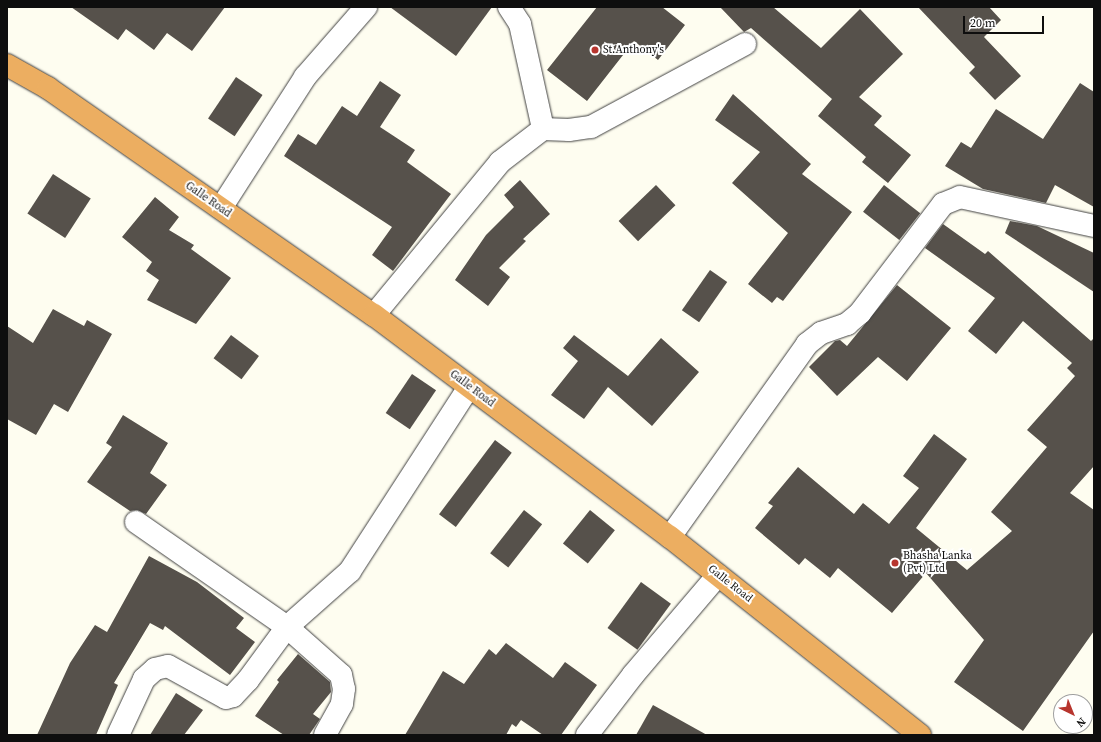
<!DOCTYPE html>
<html>
<head>
<meta charset="utf-8">
<style>
	body { margin:0 }
	#map { position:relative; width:1101px; height:742px; overflow:hidden; background:#fefdf0; font-family:"Source Serif 4",serif }
	div>[style] { position:absolute }
	.building>* { inset:0; background:#56514b; transform-origin:0 0 }
	.roads { filter:drop-shadow(0 0 1px #414141) drop-shadow(0 0 1px #414141) }
	.minor>* { height:22px; margin:-11px; padding:0 11px; transform-origin:11px; border-radius:11px; background:#fff }
	.highway>* { height:22px; margin:-11px; padding:0 11px; transform-origin:11px; border-radius:11px; background:#ecae61 }
	.dots>* { width:11px; height:11px; translate:-50% -50%; box-sizing:border-box; border:2px solid #fff; border-radius:50% }
	span { translate:-50% -50%; white-space:nowrap; text-align:center; line-height:1.15; -webkit-text-stroke:4px #fff; paint-order:stroke }
	.poi-label { font-size:11px; color:#0e0e0e }
	.left { translate:0 -50%; text-align:left }
	.street-label { font-size:11px; color:#0e0e0e }
	.frame { position:absolute; inset:0; border:8px solid #0e0e0e; pointer-events:none }
	.north { position:absolute; left:1053px; top:694px; width:40px; height:40px; box-sizing:border-box; background:#fff; border:1px solid #9f9f9f; border-radius:50%; rotate:137deg; font-size:11px; font-weight:700; line-height:16px; text-align:center; color:#0e0e0e }
	.north::after { content:''; display:block; margin:auto; width:14px; height:18px; background:#b7352e; clip-path:polygon(50% 0,100% 100%,50% 72%,0 100%) }
	.scale { position:absolute; left:963px; top:16px; width:81px; height:18px; box-sizing:border-box; border:2px solid #0e0e0e; border-top:0; padding-left:5px; font-size:12px; line-height:14px; white-space:nowrap; color:#0e0e0e; -webkit-text-stroke:3px #fff; paint-order:stroke }
</style>
</head>
<body>
<div id="map">
	<div class="building">
		<div style="clip-path:polygon(71px 7px,225px 7px,192px 51px,167px 33px,154px 50px,126px 29px,118px 40px)"></div>
		<div style="clip-path:polygon(390px 7px,492px 7px,456px 56px)"></div>
		<div style="clip-path:polygon(597px 7px,662px 7px,685px 25px,658px 60px,634px 41px,587px 101px,547px 70px)"></div>
		<div style="clip-path:polygon(720px 7px,773px 7px,821px 48px,860px 9px,903px 54px,859px 97px,882px 116px,874px 125px,911px 155px,888px 183px,862px 162px,866px 157px,818px 116px,832px 99px,751px 28px,744px 32px)"></div>
		<div style="clip-path:polygon(918px 7px,989px 7px,1001px 20px,984px 37px,1021px 76px,995px 100px,969px 73px,975px 67px)"></div>
		<div style="left:236px;top:77px;width:32px;height:50px;rotate:34deg"></div>
		<div style="clip-path:polygon(380px 81px,401px 95px,380px 127px,415px 150px,407px 162px,451px 194px,393px 271px,372px 255px,392px 227px,284px 156px,298px 134px,316px 145px,342px 106px,357px 116px)"></div>
		<div style="clip-path:polygon(1080px 83px,1094px 92px,1094px 207px,1055px 185px,1046px 203px,983px 189px,945px 166px,961px 142px,971px 148px,996px 109px,1043px 139px)"></div>
		<div style="clip-path:polygon(733px 94px,811px 164px,802px 174px,852px 212px,783px 301px,777px 297px,772px 303px,748px 284px,788px 233px,732px 183px,760px 152px,715px 120px)"></div>
		<div style="left:53px;top:174px;width:45px;height:47px;rotate:33deg"></div>
		<div style="clip-path:polygon(520px 180px,550px 214px,523px 239px,526px 241px,499px 268px,510px 277px,488px 306px,455px 280px,486px 235px,514px 207px,504px 195px)"></div>
		<div style="left:656px;top:185px;width:28px;height:52px;rotate:46deg"></div>
		<div style="left:884px;top:185px;width:46px;height:34px;rotate:38deg"></div>
		<div style="clip-path:polygon(155px 197px,179px 217px,169px 230px,194px 245px,191px 249px,231px 278px,196px 324px,147px 300px,159px 280px,146px 271px,152px 262px,122px 237px)"></div>
		<div style="clip-path:polygon(1010px 221px,1037px 226px,1094px 253px,1094px 292px,1005px 233px)"></div>
		<div style="clip-path:polygon(943px 224px,985px 254px,988px 251px,1091px 341px,1094px 338px,1094px 466px,1070px 493px,1094px 510px,1094px 631px,1023px 731px,954px 682px,984px 640px,926px 573px,892px 613px,838px 568px,830px 578px,805px 558px,799px 565px,755px 528px,773px 506px,768px 503px,798px 467px,854px 514px,863px 503px,889px 524px,919px 488px,903px 476px,934px 434px,967px 459px,916px 528px,967px 570px,1012px 531px,991px 512px,1047px 447px,1027px 430px,1075px 376px,1067px 368px,1072px 363px,1023px 321px,996px 354px,968px 331px,995px 298px,925px 248px)"></div>
		<div style="left:710px;top:270px;width:21px;height:49px;rotate:35deg"></div>
		<div style="clip-path:polygon(897px 285px,951px 328px,907px 381px,878px 357px,837px 396px,809px 367px,835px 341px,840px 340px,847px 346px)"></div>
		<div style="clip-path:polygon(53px 309px,84px 326px,87px 320px,112px 334px,68px 412px,54px 404px,36px 435px,7px 419px,7px 326px,33px 343px)"></div>
		<div style="left:231px;top:335px;width:35px;height:29px;rotate:37deg"></div>
		<div style="clip-path:polygon(574px 335px,628px 376px,661px 338px,699px 372px,652px 426px,608px 387px,584px 419px,551px 395px,578px 361px,563px 348px)"></div>
		<div style="left:412px;top:374px;width:29px;height:47px;rotate:34deg"></div>
		<div style="clip-path:polygon(123px 415px,168px 443px,150px 473px,167px 485px,146px 514px,137px 510px,130px 511px,87px 482px,112px 447px,106px 443px)"></div>
		<div style="left:495px;top:440px;width:21px;height:93px;rotate:37deg"></div>
		<div style="left:524px;top:510px;width:23px;height:55px;rotate:38deg"></div>
		<div style="left:590px;top:510px;width:32px;height:43px;rotate:39deg"></div>
		<div style="clip-path:polygon(149px 556px,197px 582px,244px 618px,236px 628px,255px 642px,230px 675px,165px 626px,163px 630px,150px 623px,114px 683px,118px 685px,96px 735px,37px 735px,70px 663px,95px 625px,107px 632px)"></div>
		<div style="left:641px;top:582px;width:37px;height:57px;rotate:36deg"></div>
		<div style="clip-path:polygon(506px 643px,553px 678px,565px 662px,597px 685px,561px 735px,543px 735px,521px 720px,516px 727px,512px 724px,506px 735px,405px 735px,443px 671px,464px 684px,489px 649px,496px 655px)"></div>
		<div style="clip-path:polygon(298px 654px,330px 682px,331px 692px,313px 714px,320px 719px,309px 735px,284px 735px,255px 716px,279px 682px,277px 680px)"></div>
		<div style="clip-path:polygon(176px 693px,203px 710px,184px 735px,150px 735px)"></div>
		<div style="clip-path:polygon(653px 705px,707px 735px,636px 735px)"></div>
	</div>
	<div class="roads">
		<div class="minor">
			<div style="left:509px;top:7px;width:20px;rotate:57deg"></div>
			<div style="left:520px;top:24px;width:107px;rotate:77.6deg"></div>
			<div style="left:221px;top:208px;width:156px;rotate:-57.3deg"></div>
			<div style="left:305px;top:77px;width:93px;rotate:-48.9deg"></div>
			<div style="left:374px;top:315px;width:198px;rotate:-50.5deg"></div>
			<div style="left:500px;top:162px;width:54px;rotate:-37.5deg"></div>
			<div style="left:543px;top:129px;width:26px;rotate:2deg"></div>
			<div style="left:569px;top:130px;width:22px;rotate:-8deg"></div>
			<div style="left:591px;top:127px;width:175px;rotate:-28.3deg"></div>
			<div style="left:136px;top:522px;width:184px;rotate:34.8deg"></div>
			<div style="left:287px;top:627px;width:72px;rotate:41.6deg"></div>
			<div style="left:341px;top:675px;width:14px;rotate:78deg"></div>
			<div style="left:344px;top:689px;width:15px;rotate:98deg"></div>
			<div style="left:342px;top:704px;width:35px;rotate:119deg"></div>
			<div style="left:670px;top:537px;width:237px;rotate:-54.6deg"></div>
			<div style="left:807px;top:344px;width:18px;rotate:-38deg"></div>
			<div style="left:821px;top:333px;width:28px;rotate:-19deg"></div>
			<div style="left:847px;top:324px;width:17px;rotate:-40deg"></div>
			<div style="left:860px;top:313px;width:137px;rotate:-52.7deg"></div>
			<div style="left:943px;top:204px;width:18px;rotate:-22deg"></div>
			<div style="left:960px;top:197px;width:137px;rotate:12.2deg"></div>
			<div style="left:118px;top:735px;width:62px;rotate:-65.1deg"></div>
			<div style="left:144px;top:679px;width:15px;rotate:-42deg"></div>
			<div style="left:155px;top:669px;width:13px;rotate:-13deg"></div>
			<div style="left:168px;top:666px;width:66px;rotate:28.9deg"></div>
			<div style="left:226px;top:698px;width:7px;rotate:-16deg"></div>
			<div style="left:233px;top:696px;width:22px;rotate:-47deg"></div>
			<div style="left:248px;top:680px;width:66px;rotate:-53.7deg"></div>
			<div style="left:287px;top:627px;width:84px;rotate:-41.6deg"></div>
			<div style="left:350px;top:571px;width:219px;rotate:-57.1deg"></div>
			<div style="left:587px;top:735px;width:76px;rotate:-52.5deg"></div>
			<div style="left:633px;top:675px;width:131px;rotate:-49.6deg"></div>
		</div>
		<div class="highway">
			<div style="left:7px;top:65px;width:47px;rotate:29.3deg"></div>
			<div style="left:48px;top:88px;width:397px;rotate:34.9deg"></div>
			<div style="left:374px;top:315px;width:370px;rotate:36.9deg"></div>
			<div style="left:670px;top:537px;width:319px;rotate:38.4deg"></div>
		</div>
	</div>
	<div class="dots">
		<div style="left:595px;top:50px;background:#b7352e"></div>
		<div style="left:895px;top:563px;background:#b7352e"></div>
	</div>
	<div class="poi-label">
		<span class="left" style="left:603px;top:50px">St.Anthony's</span>
		<span class="left" style="left:903px;top:563px">Bhasha Lanka<br>(Pvt) Ltd</span>
	</div>
	<div class="street-label">
		<span style="left:208px;top:200px;rotate:35deg">Galle Road</span>
		<span style="left:472px;top:389px;rotate:37deg">Galle Road</span>
		<span style="left:730px;top:584px;rotate:38deg">Galle Road</span>
	</div>
	<div class="frame"></div>
	<div class="north">N</div>
	<div class="scale">20 m</div>
</div>
</body>
</html>
